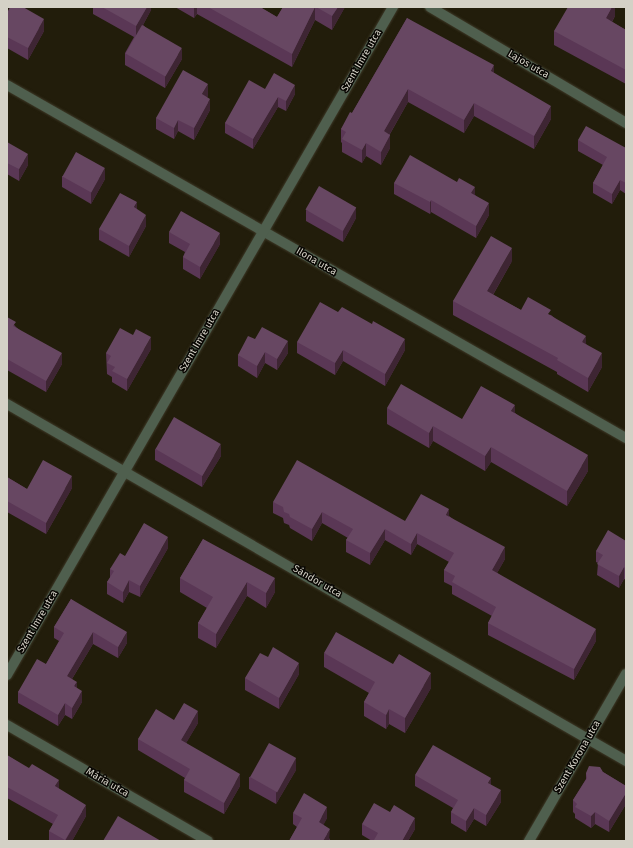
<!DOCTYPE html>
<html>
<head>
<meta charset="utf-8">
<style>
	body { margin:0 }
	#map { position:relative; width:633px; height:848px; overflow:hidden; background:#221d0b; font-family:"Fira Sans",sans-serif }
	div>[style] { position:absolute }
	.roads { filter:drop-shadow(0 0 1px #3e3a29) drop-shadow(0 0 1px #3e3a29) }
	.minor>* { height:10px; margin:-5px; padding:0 5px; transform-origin:5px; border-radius:5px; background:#4f5f4e }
	.wall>* { inset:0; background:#5a3755 }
	.shaded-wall>* { inset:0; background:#3e2533 }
	.building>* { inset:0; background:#674762; transform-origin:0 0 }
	span { translate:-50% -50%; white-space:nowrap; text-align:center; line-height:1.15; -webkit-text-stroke:3px #090703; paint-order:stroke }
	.street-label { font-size:10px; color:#d4d1c6 }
	.frame { position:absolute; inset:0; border:8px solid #d4d1c6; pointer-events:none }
</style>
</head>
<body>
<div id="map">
	<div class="roads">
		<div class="minor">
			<div style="left:430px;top:7px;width:228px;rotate:30.6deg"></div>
			<div style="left:7px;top:85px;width:713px;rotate:29.7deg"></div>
			<div style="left:7px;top:404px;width:715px;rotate:29.97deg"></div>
			<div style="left:7px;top:675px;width:772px;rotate:-59.98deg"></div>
			<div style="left:7px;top:725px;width:232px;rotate:30deg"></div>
			<div style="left:529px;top:841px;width:193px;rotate:-59.9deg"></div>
		</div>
	</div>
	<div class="wall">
		<div style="clip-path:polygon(93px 7px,151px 7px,151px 10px,143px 25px,182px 59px,165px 88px,125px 65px,125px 53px,134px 37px,93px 14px)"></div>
		<div style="clip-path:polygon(175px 7px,260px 7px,277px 17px,283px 7px,345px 7px,332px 30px,315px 20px,292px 67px,197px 14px,194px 18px)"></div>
		<div style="clip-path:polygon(615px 7px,615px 16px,612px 22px,626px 30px,626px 84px,554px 45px,554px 31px)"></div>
		<div style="clip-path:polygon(7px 13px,44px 31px,28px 60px,7px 48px)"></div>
		<div style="clip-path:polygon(407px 18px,494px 73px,551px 119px,534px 149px,474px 116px,464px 133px,408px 102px,390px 134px,390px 148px,381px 165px,366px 156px,362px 163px,342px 152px,342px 143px,341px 142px,341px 129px,352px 113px)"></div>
		<div style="clip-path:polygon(265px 89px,295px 94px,286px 111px,278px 107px,253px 149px,225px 133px,225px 123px)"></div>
		<div style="clip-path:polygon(208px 96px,207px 97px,210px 110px,194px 140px,178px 131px,174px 139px,156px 129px,156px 118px)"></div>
		<div style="clip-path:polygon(578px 140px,626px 148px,626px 194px,620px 190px,612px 204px,593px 193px,593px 183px,603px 165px,578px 151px)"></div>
		<div style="clip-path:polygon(7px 142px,28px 165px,19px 181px,7px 174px)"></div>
		<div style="clip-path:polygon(62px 176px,105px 179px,91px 204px,62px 187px)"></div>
		<div style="clip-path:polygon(457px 182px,475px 195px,489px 215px,476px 238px,431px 212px,430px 214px,394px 194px,394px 183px)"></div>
		<div style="clip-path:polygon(306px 210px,356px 218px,343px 242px,306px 221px)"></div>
		<div style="clip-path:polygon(146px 226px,129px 257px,99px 240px,99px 229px)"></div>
		<div style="clip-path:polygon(169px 232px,220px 244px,200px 279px,183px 269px,183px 257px,185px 252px,169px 243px)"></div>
		<div style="clip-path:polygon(512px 261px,493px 295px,521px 310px,551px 315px,586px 344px,602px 367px,588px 392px,557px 374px,557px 372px,453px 315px,453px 301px)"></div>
		<div style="clip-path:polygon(7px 317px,16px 327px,62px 364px,46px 392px,7px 370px)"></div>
		<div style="clip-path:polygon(255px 339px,288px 353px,277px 370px,265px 363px,257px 378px,238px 366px,238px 355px)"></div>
		<div style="clip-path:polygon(297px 342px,405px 350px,385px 386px,343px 361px,335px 375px,297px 353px)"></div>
		<div style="clip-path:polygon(151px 349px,127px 391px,112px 382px,112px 377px,107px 374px,106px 353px)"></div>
		<div style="clip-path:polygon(387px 408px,462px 419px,515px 413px,588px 471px,567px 506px,491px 462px,485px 471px,433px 441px,429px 448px,387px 424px)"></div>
		<div style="clip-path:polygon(155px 449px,221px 456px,202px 487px,155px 460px)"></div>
		<div style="clip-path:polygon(7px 477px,27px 489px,72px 488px,46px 534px,7px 512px)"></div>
		<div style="clip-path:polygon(273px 502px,405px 521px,449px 516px,505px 559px,497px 573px,596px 641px,574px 680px,488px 635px,488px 623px,492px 616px,452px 594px,452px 586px,444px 582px,444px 570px,449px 562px,417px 544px,411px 555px,385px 540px,370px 565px,346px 552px,346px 540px,348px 538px,322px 523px,312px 541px,290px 528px,289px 525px,284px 523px,283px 518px,273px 513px)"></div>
		<div style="clip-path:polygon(203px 539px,275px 592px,266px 608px,247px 596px,216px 648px,198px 638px,198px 623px,207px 608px,180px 592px,180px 578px)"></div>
		<div style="clip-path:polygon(626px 541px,626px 580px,624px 579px,619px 588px,597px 575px,598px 563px,596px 562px,596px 551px)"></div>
		<div style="clip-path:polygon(168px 548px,140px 597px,129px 592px,123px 603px,107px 594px,107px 582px,110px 578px,110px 569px,125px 556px)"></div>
		<div style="clip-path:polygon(71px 599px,127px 643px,118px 658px,93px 644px,72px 679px,77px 688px,82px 702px,72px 719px,65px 715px,58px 726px,18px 703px,18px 692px,46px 664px,59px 641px,54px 638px,54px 627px)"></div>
		<div style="clip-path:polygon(324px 653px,431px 688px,405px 733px,389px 724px,386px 729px,364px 716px,364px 702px,369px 693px,324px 667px)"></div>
		<div style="clip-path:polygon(299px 674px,279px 709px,245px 690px,245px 678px)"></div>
		<div style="clip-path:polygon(174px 720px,198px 723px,186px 743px,240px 786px,224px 814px,184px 792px,184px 780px,185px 778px,138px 750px,138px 739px)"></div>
		<div style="clip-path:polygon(7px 755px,59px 789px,86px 816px,72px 841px,49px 841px,49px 831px,53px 824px,7px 798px)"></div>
		<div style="clip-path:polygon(296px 770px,276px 804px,249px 789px,249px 777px)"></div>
		<div style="clip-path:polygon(603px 772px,626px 786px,626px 804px,609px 832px,595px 824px,591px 828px,575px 818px,575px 814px,573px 812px,573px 800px,586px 779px,586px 773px)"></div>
		<div style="clip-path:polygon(415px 775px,491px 785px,501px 802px,486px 826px,474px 819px,466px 832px,451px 823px,451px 812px,453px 808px,415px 786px)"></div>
		<div style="clip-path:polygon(293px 813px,327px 818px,323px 825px,330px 840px,329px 841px,289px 841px,297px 827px,293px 824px)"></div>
		<div style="clip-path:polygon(362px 824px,415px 829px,408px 841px,372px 841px,362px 835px)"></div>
	</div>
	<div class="shaded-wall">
		<div style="clip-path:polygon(147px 7px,151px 7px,151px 10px,136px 38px,136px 26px)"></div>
		<div style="clip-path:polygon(194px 7px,197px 7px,197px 14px,194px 18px)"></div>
		<div style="clip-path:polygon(315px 7px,315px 20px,292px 67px,292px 54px)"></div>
		<div style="clip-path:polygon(338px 7px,345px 7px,332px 30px,332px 16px)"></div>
		<div style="clip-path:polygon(612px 7px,615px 7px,615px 16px,606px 32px,606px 18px)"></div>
		<div style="clip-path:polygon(44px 19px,44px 31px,28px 60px,28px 48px)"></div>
		<div style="clip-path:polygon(182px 48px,182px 59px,165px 88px,165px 76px)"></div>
		<div style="clip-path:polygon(494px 65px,494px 78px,491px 71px)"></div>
		<div style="clip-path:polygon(208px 84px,208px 96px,202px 106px,202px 94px)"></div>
		<div style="clip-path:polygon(295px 85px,295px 94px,286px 111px,286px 101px)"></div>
		<div style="clip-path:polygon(408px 89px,408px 102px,384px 144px,384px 131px)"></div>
		<div style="clip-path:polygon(278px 97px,278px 107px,253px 149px,253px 139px)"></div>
		<div style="clip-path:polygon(210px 99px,210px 110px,194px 140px,194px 128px)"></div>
		<div style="clip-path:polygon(474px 103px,474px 116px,464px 133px,464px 120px)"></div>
		<div style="clip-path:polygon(551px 106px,551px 119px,534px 149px,534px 136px)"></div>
		<div style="clip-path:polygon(178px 120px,178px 131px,174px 139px,174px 128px)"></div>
		<div style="clip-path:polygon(390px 135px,390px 148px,381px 165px,381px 152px)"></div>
		<div style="clip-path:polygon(366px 143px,366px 156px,362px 163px,362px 150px)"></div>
		<div style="clip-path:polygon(28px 154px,28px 165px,19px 181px,19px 169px)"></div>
		<div style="clip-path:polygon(105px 168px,105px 179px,91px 204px,91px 192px)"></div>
		<div style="clip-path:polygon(620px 180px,620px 190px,612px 204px,612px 194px)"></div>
		<div style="clip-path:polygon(475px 187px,475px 198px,471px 193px)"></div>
		<div style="clip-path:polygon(431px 200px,431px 212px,430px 214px,430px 202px)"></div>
		<div style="clip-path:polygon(137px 202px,137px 214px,134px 207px)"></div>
		<div style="clip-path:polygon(489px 203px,489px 215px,476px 238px,476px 226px)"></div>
		<div style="clip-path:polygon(356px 207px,356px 218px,343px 242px,343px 231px)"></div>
		<div style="clip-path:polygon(146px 215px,146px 226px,129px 257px,129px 246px)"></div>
		<div style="clip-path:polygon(220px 233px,220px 244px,200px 279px,200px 267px)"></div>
		<div style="clip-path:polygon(512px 248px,512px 261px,487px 305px,487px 291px)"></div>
		<div style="clip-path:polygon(586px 336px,586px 349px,582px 342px)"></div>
		<div style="clip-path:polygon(151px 337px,151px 349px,127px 391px,127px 379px)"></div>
		<div style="clip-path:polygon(405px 339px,405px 350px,385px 386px,385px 374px)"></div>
		<div style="clip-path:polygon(288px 341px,288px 353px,277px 370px,277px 359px)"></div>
		<div style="clip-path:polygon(343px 350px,343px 361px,335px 375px,335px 363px)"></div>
		<div style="clip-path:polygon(265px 352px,265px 363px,257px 378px,257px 366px)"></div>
		<div style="clip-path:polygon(62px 353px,62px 364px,46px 392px,46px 381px)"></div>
		<div style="clip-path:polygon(602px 353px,602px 367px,588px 392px,588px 378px)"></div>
		<div style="clip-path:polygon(515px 405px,515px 421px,511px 411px)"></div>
		<div style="clip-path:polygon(433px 426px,433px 441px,429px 448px,429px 433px)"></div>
		<div style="clip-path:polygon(221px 444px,221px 456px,202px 487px,202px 476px)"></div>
		<div style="clip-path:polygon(491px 447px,491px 462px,485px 471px,485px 456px)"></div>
		<div style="clip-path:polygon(588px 455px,588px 471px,567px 506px,567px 491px)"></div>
		<div style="clip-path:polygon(72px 476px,72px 488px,46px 534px,46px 523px)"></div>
		<div style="clip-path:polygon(449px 509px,449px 521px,446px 515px)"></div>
		<div style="clip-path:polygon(322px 512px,322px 523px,312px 541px,312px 529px)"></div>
		<div style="clip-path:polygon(385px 529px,385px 540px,370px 565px,370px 553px)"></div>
		<div style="clip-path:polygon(417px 533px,417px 544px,411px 555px,411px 544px)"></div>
		<div style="clip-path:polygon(168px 537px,168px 548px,140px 597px,140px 586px)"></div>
		<div style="clip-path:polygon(505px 547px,505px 559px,492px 582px,492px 570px)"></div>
		<div style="clip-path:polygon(624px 567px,624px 579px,619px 588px,619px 576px)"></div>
		<div style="clip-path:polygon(275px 578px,275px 592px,266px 608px,266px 593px)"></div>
		<div style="clip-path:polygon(129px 580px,129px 592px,123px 603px,123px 592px)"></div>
		<div style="clip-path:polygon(247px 582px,247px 596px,216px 648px,216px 634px)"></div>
		<div style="clip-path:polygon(596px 629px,596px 641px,574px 680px,574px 669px)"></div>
		<div style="clip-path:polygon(93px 632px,93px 644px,67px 687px,67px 676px)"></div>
		<div style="clip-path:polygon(127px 632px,127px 643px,118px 658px,118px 647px)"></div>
		<div style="clip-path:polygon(299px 663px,299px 674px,279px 709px,279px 698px)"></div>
		<div style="clip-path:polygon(431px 673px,431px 688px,405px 733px,405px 718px)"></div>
		<div style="clip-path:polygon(77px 682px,77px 693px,74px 686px)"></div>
		<div style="clip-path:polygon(82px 691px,82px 702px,72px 719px,72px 708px)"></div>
		<div style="clip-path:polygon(65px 703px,65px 715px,58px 726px,58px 715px)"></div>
		<div style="clip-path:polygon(389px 709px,389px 724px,386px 729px,386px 715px)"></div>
		<div style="clip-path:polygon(198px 711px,198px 723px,181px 752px,181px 740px)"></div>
		<div style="clip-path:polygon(296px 758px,296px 770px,276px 804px,276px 793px)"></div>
		<div style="clip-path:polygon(240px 774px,240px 786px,224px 814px,224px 803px)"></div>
		<div style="clip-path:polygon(491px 778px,491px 790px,488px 783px)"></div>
		<div style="clip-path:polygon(59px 780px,59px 791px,55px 786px)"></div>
		<div style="clip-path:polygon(501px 790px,501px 802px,486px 826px,486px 815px)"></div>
		<div style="clip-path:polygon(626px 793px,626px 804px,609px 832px,609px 821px)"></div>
		<div style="clip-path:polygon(86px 805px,86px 816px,72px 841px,65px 841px)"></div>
		<div style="clip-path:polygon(327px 807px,327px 818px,319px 834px,319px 822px)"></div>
		<div style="clip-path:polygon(474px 808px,474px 819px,466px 832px,466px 821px)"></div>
		<div style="clip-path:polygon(595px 812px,595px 824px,591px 828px,591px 816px)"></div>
		<div style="clip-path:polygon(415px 818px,415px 829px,408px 841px,402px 841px)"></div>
		<div style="clip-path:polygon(330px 829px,329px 841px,323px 841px)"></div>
	</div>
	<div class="building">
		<div style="clip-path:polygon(10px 7px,23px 7px,44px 19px,28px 48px,7px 37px,7px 13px)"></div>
		<div style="clip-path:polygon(102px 7px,147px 7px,136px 26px)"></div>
		<div style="clip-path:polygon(208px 7px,260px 7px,277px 17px,283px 7px,315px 7px,292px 54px)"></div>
		<div style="clip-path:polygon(316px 7px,338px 7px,332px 16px)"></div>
		<div style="clip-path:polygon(568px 7px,612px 7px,606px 18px,626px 30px,626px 70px,554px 31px)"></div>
		<div style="clip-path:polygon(407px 18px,494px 65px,491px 71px,551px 106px,534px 136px,474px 103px,464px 120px,408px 89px,384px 131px,390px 135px,381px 152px,366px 143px,362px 150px,342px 139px,346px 132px,341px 129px,350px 112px,352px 113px)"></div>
		<div style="left:142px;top:25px;width:46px;height:33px;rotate:30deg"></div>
		<div style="clip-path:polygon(183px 70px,208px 84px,202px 94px,210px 99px,194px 128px,178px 120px,174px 128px,156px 118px)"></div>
		<div style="clip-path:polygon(274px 73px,295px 85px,286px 101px,278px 97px,253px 139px,225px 123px,249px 80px,265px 89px)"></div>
		<div style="clip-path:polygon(586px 126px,626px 148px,626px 183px,620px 180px,612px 194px,593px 183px,607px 157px,578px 140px)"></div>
		<div style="clip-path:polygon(7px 142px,28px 154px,19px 169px,7px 163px)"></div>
		<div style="left:76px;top:152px;width:33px;height:28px;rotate:29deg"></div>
		<div style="clip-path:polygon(410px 155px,457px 182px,459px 178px,475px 187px,471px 193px,489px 203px,476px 226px,431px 200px,430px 202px,394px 183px)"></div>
		<div style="left:319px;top:186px;width:43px;height:27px;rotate:30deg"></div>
		<div style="clip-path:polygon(120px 193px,137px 202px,134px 207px,146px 215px,129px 246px,99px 229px)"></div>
		<div style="clip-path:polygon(181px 211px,220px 233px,200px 267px,183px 257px,190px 244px,169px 232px)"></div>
		<div style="clip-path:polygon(491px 236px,512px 248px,487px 291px,521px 310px,528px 297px,551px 310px,548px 314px,586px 336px,582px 342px,602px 353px,588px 378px,557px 360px,558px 358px,453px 301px)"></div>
		<div style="clip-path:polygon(320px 302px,338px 312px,342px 307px,372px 324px,373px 321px,405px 339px,385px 374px,343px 350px,335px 363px,297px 342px)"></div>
		<div style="clip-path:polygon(7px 317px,16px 322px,13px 326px,62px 353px,46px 381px,7px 359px)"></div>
		<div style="clip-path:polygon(262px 327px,288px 341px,277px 359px,265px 352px,257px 366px,238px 355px,248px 336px,255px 339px)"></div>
		<div style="clip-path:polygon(120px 328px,133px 335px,136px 329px,151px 337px,127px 379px,112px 371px,115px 367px,107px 363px,111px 356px,106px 353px)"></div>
		<div style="clip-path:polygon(401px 384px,462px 419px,481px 386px,515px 405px,511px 411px,588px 455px,567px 491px,491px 447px,485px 456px,433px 426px,429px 433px,387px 408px)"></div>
		<div style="left:174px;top:417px;width:54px;height:37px;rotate:30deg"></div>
		<div style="clip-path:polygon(43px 460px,72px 476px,46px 523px,7px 501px,7px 477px,27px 489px)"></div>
		<div style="clip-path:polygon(297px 460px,405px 521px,421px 494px,449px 509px,446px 515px,505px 547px,492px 570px,596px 629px,574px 669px,488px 623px,496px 607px,452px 582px,455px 576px,444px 570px,454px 553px,417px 533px,411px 544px,385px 529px,370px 553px,346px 540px,353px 529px,322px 512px,312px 529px,290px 517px,289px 514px,284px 512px,283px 507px,273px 502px)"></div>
		<div style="clip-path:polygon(144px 523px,168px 537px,140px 586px,129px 580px,123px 592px,107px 582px,114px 571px,110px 569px,120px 553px,125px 556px)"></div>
		<div style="clip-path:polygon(608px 530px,626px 541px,626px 569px,624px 567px,619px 576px,597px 564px,603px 555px,596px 551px)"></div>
		<div style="clip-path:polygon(203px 539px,275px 578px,266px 593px,247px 582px,216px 634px,198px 623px,213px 597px,180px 578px)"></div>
		<div style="clip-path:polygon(71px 599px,127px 632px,118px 647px,93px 632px,67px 676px,77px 682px,74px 686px,82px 691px,72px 708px,65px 703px,58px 715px,18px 692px,37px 659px,46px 664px,64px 633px,54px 627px)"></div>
		<div style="clip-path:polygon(336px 632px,393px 664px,399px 654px,431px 673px,405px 718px,389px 709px,386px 715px,364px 702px,375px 682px,324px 653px)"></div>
		<div style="clip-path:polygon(273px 647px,299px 663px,279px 698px,245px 678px,260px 653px,268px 657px)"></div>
		<div style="clip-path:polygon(184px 703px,198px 711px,181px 740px,240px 774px,224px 803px,184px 780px,190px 769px,138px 739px,156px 709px,174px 720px)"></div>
		<div style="left:269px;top:743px;width:31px;height:39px;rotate:29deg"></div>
		<div style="clip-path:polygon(433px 745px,491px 778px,488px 783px,501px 790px,486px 815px,474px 808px,466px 821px,451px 812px,458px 800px,415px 775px)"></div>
		<div style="clip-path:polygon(7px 755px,29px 768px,32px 764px,59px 780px,55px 786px,86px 805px,65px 840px,49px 831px,58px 815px,7px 787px)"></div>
		<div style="clip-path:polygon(589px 766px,600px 767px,603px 772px,626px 786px,626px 793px,609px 821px,595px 812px,591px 816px,575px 807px,577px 804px,573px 800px,587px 778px,586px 773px)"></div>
		<div style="clip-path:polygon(304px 793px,327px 807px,319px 822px,330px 829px,323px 841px,289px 841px,302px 818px,293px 813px)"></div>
		<div style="clip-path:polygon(374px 803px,390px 812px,394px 805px,415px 818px,402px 841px,376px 841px,374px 840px,378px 833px,362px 824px)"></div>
		<div style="clip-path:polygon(118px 816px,161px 841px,103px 841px)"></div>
	</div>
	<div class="street-label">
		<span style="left:362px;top:61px;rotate:-60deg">Szent Imre utca</span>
		<span style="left:528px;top:65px;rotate:30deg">Lajos utca</span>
		<span style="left:316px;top:262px;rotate:30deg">Ilona utca</span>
		<span style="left:200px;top:341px;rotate:-60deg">Szent Imre utca</span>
		<span style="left:317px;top:582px;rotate:30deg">Sándor utca</span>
		<span style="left:38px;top:622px;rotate:-60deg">Szent Imre utca</span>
		<span style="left:578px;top:757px;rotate:-60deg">Szent Korona utca</span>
		<span style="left:107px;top:783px;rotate:30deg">Mária utca</span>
	</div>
	<div class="frame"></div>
</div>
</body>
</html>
